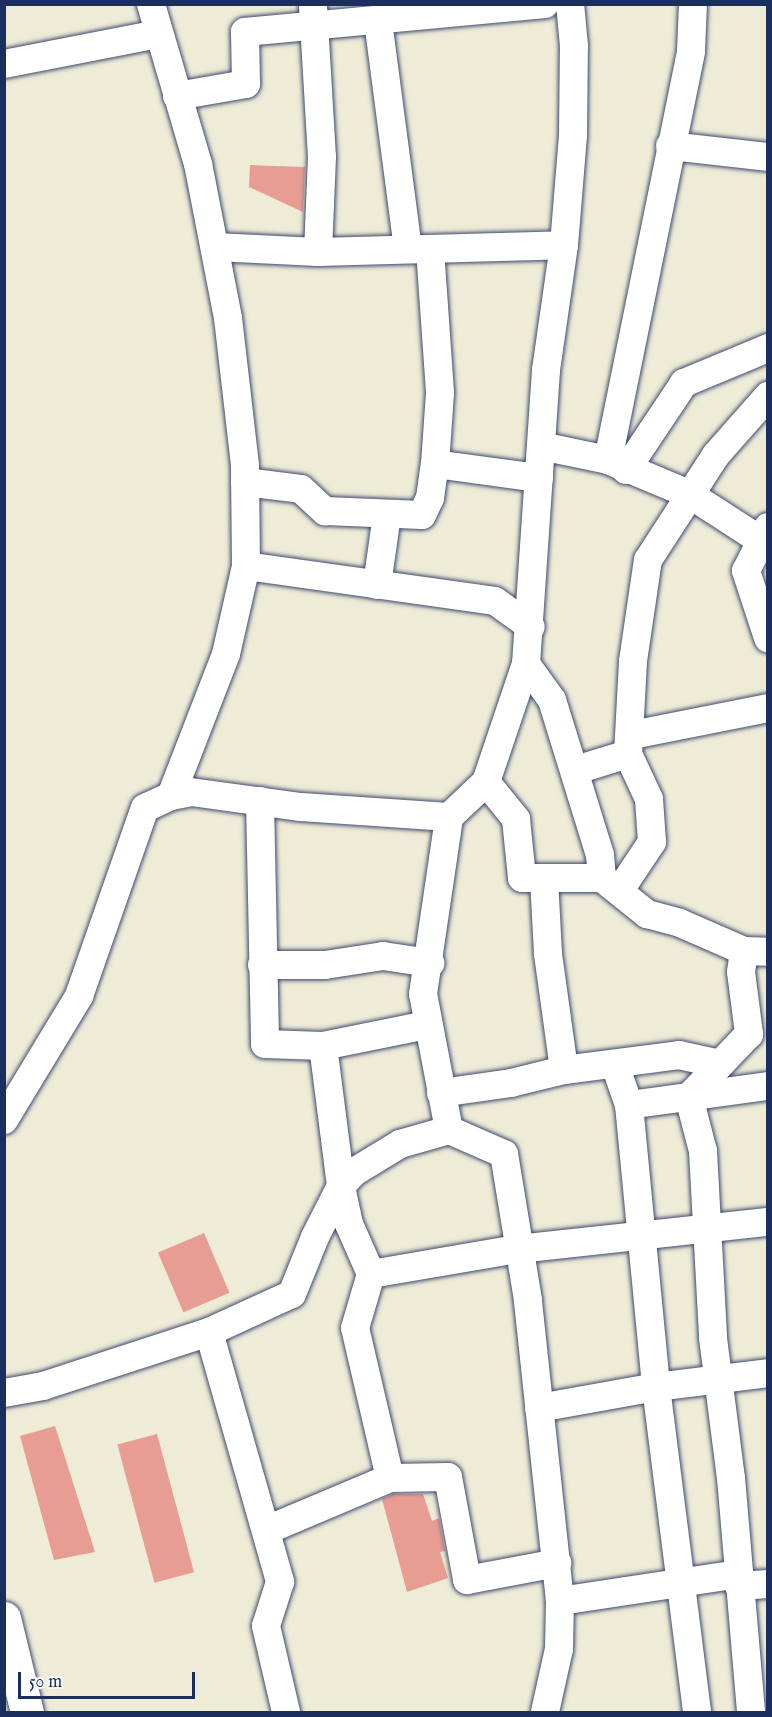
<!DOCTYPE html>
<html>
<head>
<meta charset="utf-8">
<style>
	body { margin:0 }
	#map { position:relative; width:772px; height:1717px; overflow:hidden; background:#eeebd7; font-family:"IM FELL English",serif }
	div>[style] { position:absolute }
	.building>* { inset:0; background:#e79d92; transform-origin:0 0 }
	.roads { filter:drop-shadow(0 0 2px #3b4b70) drop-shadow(0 0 2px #3b4b70) }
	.minor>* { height:28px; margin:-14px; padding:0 14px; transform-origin:14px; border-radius:14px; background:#fff }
	.tertiary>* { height:33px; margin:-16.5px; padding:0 16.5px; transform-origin:16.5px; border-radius:16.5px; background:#fff }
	span { translate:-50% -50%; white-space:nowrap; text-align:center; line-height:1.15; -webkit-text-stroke:4.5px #f6f6f2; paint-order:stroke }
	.frame { position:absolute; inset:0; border:6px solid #1b2f5e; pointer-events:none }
	.scale { position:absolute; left:18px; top:1672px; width:177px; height:27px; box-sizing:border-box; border:3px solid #1b2f5e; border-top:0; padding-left:8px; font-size:18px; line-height:21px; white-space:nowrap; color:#1b2f5e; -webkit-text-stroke:4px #f6f6f2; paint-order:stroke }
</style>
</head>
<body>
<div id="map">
	<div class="building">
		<div style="clip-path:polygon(250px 165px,305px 167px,303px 212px,249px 187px)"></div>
		<div style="left:204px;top:1233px;width:65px;height:50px;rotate:67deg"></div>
		<div style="clip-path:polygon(55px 1426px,95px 1552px,54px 1560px,20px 1436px)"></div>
		<div style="left:157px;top:1434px;width:143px;height:41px;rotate:75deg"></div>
		<div style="clip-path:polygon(393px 1494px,423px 1494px,432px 1521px,439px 1518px,445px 1551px,440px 1552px,448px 1578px,407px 1592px,382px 1499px)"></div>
	</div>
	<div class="roads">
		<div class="minor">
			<div style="left:313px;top:6px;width:151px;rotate:86.6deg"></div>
			<div style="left:322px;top:157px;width:95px;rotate:92.4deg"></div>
			<div style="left:378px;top:21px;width:230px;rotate:82.5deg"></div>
			<div style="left:4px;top:64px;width:157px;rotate:-11deg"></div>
			<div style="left:177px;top:96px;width:70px;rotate:-9.9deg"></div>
			<div style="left:246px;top:84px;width:52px;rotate:-91.1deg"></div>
			<div style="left:245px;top:32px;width:301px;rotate:-5.3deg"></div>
			<div style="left:670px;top:146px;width:99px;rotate:6.4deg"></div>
			<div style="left:215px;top:247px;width:103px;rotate:2.8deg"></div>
			<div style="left:318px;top:252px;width:246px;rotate:-1.6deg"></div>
			<div style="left:430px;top:249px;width:144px;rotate:86deg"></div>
			<div style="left:440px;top:393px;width:71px;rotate:94deg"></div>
			<div style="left:541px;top:446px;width:68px;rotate:11.8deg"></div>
			<div style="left:608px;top:460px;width:88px;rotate:22.8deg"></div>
			<div style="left:689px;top:494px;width:85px;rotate:32.9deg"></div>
			<div style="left:608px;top:460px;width:417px;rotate:-78.5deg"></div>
			<div style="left:691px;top:51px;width:47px;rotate:-87.6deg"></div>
			<div style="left:626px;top:470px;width:105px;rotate:-56.3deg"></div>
			<div style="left:684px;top:383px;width:91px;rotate:-22.6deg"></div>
			<div style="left:245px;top:482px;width:56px;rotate:7.1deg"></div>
			<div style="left:301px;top:489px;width:33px;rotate:43deg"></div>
			<div style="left:325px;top:511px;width:97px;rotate:2.4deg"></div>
			<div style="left:422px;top:515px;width:19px;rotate:-65deg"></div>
			<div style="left:430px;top:498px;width:34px;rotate:-82deg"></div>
			<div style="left:435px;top:464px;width:105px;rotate:7.7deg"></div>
			<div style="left:768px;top:527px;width:49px;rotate:116.6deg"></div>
			<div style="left:746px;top:571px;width:71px;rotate:71.8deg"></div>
			<div style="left:246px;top:566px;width:251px;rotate:8deg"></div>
			<div style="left:495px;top:601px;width:44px;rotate:35.8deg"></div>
			<div style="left:377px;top:585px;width:71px;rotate:-81.9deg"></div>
			<div style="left:526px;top:664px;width:44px;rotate:54.2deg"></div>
			<div style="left:552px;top:700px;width:162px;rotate:72.8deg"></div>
			<div style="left:600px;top:855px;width:23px;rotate:85deg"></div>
			<div style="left:602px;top:878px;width:58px;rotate:38.7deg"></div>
			<div style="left:647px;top:914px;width:34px;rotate:15deg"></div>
			<div style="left:680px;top:923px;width:70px;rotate:23.6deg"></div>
			<div style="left:744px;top:951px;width:24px;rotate:2deg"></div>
			<div style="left:632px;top:735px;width:139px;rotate:-11.2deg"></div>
			<div style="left:576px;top:770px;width:54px;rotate:-17.1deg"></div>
			<div style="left:486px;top:782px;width:48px;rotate:51deg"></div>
			<div style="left:516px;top:819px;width:59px;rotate:84.2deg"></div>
			<div style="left:522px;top:878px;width:80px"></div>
			<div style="left:171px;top:796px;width:20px;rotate:-11deg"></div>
			<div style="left:191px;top:792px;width:111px;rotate:7.8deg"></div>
			<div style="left:301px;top:807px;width:148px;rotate:3.9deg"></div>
			<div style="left:260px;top:801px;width:243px;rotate:88.8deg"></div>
			<div style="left:265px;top:1044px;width:58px;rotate:2deg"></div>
			<div style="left:323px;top:1046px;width:106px;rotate:-11.4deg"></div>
			<div style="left:544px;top:879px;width:75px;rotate:86.9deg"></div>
			<div style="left:548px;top:954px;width:117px;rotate:82.1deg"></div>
			<div style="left:620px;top:890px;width:58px;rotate:-56.3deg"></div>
			<div style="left:652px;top:842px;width:43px;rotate:-94deg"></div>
			<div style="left:649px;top:799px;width:50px;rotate:-115deg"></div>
			<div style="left:628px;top:754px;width:93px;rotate:-86.9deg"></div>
			<div style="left:633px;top:661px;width:102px;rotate:-81.6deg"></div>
			<div style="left:648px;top:560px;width:125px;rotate:-57.1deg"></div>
			<div style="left:716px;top:455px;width:79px;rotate:-48.6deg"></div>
			<div style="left:744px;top:951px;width:21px;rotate:98deg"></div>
			<div style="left:741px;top:972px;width:63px;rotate:82.6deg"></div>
			<div style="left:749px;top:1034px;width:87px;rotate:133.6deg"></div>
			<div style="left:689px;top:1097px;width:56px;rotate:75.5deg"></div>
			<div style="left:703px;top:1151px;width:187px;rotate:86.9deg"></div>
			<div style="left:713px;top:1338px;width:141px;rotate:82.7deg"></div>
			<div style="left:731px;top:1478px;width:235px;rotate:85.1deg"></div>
			<div style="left:262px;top:965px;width:63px"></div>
			<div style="left:325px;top:965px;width:59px;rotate:-8.8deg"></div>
			<div style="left:383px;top:956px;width:48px;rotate:8.5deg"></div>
			<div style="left:615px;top:1065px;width:42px;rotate:70.7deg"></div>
			<div style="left:629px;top:1105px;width:283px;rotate:84.5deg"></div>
			<div style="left:656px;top:1387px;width:328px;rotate:82.8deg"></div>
			<div style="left:441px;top:1093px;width:71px;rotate:-8.1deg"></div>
			<div style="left:511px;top:1083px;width:55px;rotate:-13.8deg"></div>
			<div style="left:564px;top:1070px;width:116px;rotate:-7.4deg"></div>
			<div style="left:679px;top:1055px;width:42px;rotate:12.4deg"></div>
			<div style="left:629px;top:1105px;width:140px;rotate:-7.8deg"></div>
			<div style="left:4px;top:1120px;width:145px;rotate:-58.8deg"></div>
			<div style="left:79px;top:996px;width:199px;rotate:-70.7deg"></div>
			<div style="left:145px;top:808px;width:29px;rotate:-25deg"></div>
			<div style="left:171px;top:796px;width:152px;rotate:-68.8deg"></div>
			<div style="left:226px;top:654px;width:90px;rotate:-77.2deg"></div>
			<div style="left:246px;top:566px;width:101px;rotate:-90.6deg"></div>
			<div style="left:245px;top:465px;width:148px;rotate:-96.6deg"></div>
			<div style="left:228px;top:318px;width:157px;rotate:-101deg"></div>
			<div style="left:198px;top:164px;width:167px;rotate:-106.4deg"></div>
			<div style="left:371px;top:1274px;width:149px;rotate:-9.7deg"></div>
			<div style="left:518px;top:1249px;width:251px;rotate:-6.2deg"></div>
			<div style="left:209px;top:1332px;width:260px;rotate:74.1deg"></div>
			<div style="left:280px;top:1582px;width:46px;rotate:107.7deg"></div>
			<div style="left:266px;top:1626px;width:88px;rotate:76.9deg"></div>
			<div style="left:4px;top:1393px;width:40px;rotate:-10deg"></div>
			<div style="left:43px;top:1386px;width:175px;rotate:-18deg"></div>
			<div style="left:209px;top:1332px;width:91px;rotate:-24.6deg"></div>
			<div style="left:292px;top:1294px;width:61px;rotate:-68deg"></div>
			<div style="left:315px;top:1237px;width:57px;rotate:-63deg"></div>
			<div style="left:341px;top:1186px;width:19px;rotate:-47deg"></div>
			<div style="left:354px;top:1172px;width:54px;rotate:-31.3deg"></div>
			<div style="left:400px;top:1144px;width:51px;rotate:-15.9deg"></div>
			<div style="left:539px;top:1408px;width:119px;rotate:-10.2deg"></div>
			<div style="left:656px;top:1387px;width:113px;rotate:-7.1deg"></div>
			<div style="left:390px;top:1478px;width:58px;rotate:-1deg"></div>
			<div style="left:448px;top:1477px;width:105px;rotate:79.5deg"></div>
			<div style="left:467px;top:1580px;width:92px;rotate:-10.7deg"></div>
			<div style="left:267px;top:1530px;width:134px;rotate:-22.9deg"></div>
			<div style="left:390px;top:1478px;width:154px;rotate:-103.1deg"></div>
			<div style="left:355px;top:1328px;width:56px;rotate:-73.5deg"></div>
			<div style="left:371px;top:1274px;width:55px;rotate:-113.7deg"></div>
			<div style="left:349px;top:1224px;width:39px;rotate:-102deg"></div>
			<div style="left:341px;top:1186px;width:141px;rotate:-97.3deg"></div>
			<div style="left:739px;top:1586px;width:29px;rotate:-4deg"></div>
			<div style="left:560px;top:1601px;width:181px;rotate:-8.6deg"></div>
			<div style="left:545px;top:1712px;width:65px;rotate:-77.5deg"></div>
			<div style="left:559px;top:1649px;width:48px;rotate:-88.8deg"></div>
			<div style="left:560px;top:1601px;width:303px;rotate:-96.1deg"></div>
			<div style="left:528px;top:1300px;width:148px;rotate:-99.3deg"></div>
			<div style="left:504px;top:1154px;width:60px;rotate:-156.4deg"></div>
			<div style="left:449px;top:1130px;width:138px;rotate:-100.8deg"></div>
			<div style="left:423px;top:994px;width:179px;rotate:-81.6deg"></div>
			<div style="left:449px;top:817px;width:51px;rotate:-43.4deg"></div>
			<div style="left:486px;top:782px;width:125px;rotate:-71.3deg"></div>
			<div style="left:526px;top:664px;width:295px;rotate:-86.1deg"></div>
			<div style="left:546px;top:370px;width:126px;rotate:-81.8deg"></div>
			<div style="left:564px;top:245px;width:110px;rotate:-85.3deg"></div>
			<div style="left:573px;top:135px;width:89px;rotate:-89.4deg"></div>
			<div style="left:574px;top:46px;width:42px;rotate:-95.4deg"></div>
		</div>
		<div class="tertiary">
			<div style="left:4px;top:1618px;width:97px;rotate:76.3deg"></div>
		</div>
	</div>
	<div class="frame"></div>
	<div class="scale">50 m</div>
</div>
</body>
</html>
